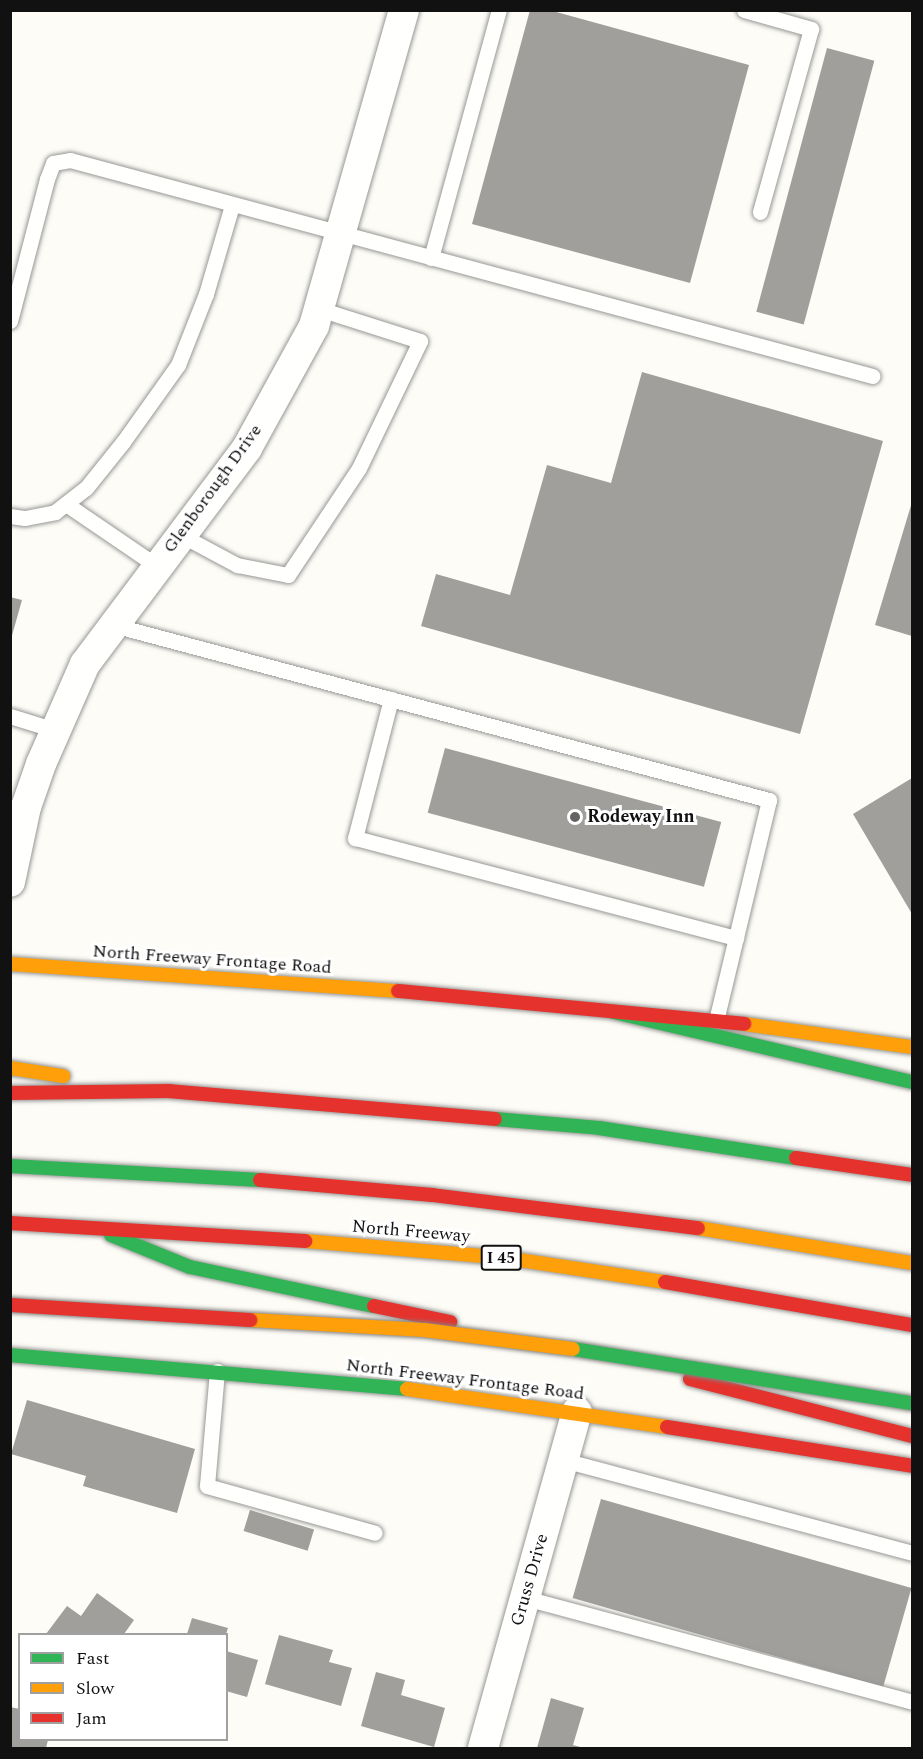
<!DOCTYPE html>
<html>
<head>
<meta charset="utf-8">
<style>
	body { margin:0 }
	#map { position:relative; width:923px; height:1759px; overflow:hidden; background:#fdfcf7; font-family:Spectral,serif }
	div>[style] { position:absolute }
	.building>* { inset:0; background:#a19f9c; transform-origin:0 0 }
	.roads { filter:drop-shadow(0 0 2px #979795) drop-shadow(0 0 2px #979795) }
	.lane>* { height:15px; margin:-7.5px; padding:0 7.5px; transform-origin:7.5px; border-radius:7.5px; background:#fffffe }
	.street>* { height:30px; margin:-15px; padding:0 15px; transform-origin:15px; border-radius:15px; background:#fffffe }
	.fast>* { height:14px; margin:-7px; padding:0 7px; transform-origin:7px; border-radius:7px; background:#30b455 }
	.slow>* { height:14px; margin:-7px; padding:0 7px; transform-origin:7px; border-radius:7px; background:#ff9f0a }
	.jam>* { height:14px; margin:-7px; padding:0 7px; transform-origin:7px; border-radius:7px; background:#e5322d }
	.bridges { filter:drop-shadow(0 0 2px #858482) drop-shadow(0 0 2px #858482) }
	.fast-bridge>* { height:14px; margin:-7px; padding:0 7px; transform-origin:7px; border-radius:7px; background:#30b455 }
	.slow-bridge>* { height:14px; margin:-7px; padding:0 7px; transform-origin:7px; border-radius:7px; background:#ff9f0a }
	.jam-bridge>* { height:14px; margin:-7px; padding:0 7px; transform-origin:7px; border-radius:7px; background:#e5322d }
	.dots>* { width:16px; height:16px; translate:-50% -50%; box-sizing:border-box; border:3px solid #fff; border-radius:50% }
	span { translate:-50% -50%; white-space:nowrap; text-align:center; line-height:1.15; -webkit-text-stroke:6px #fff; paint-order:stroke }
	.shield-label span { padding:2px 4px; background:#fff; border:2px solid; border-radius:4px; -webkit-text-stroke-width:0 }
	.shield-label { font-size:16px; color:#111; font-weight:700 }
	.street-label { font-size:18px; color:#111 }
	.poi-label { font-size:18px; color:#111; font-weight:700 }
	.left { translate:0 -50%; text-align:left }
	.frame { position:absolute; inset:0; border:12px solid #111; pointer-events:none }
	.legend { position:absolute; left:18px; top:1633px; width:210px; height:108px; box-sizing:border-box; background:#fff; border:2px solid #a0a0a0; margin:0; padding:8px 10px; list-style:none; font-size:18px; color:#111 }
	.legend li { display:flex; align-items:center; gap:12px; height:30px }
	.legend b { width:30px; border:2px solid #a0a0a0 }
</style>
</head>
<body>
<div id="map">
	<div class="building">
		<div style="clip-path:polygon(530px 10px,549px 10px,749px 65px,690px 283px,472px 224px)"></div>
		<div style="left:827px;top:48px;width:49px;height:273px;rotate:15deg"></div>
		<div style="clip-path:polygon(642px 372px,883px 441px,800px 734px,421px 626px,436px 574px,510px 595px,547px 465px,611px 483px)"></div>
		<div style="clip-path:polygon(912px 502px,912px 636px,875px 625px)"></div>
		<div style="clip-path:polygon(10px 597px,22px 600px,11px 639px,10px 639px)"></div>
		<div style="left:445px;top:748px;width:286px;height:67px;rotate:15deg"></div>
		<div style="clip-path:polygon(912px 778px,912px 914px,853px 814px)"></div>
		<div style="clip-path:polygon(27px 1400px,195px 1449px,177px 1513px,83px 1486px,86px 1476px,11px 1454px)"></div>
		<div style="left:601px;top:1499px;width:323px;height:103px;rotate:16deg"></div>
		<div style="left:250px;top:1510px;width:67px;height:22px;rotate:17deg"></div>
		<div style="clip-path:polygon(97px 1593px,134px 1620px,124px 1634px,46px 1634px,67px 1606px,81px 1616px)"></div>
		<div style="clip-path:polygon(192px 1618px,228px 1628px,226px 1634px,187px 1634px)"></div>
		<div style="clip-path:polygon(279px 1635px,333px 1650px,329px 1662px,352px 1668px,341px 1706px,265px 1684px)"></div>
		<div style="clip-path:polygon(226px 1651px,258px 1660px,247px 1697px,226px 1691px)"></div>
		<div style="clip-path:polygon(376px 1672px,405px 1680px,401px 1695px,445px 1708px,434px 1747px,361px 1726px)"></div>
		<div style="clip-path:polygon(551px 1698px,584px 1708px,573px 1745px,584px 1748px,537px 1748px)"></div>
		<div style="clip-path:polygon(10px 1707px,20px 1709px,20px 1740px,48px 1740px,46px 1748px,10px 1748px)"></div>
	</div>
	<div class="roads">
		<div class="lane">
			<div style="left:744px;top:10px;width:70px;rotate:15.8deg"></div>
			<div style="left:811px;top:29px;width:190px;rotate:105.6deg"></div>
			<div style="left:431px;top:258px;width:257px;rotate:-74.7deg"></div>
			<div style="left:10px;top:321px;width:147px;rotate:-75.4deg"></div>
			<div style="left:47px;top:179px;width:17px;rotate:-69deg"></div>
			<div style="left:53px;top:163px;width:17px;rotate:-10deg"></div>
			<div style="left:70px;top:160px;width:831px;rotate:15.07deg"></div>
			<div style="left:66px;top:504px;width:110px;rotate:34.3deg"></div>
			<div style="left:10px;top:516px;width:15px;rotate:8deg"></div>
			<div style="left:25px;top:518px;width:31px;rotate:-11deg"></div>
			<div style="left:55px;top:512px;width:39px;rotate:-38deg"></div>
			<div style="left:86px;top:488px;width:59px;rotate:-51.2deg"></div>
			<div style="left:123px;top:442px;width:95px;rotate:-54.5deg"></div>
			<div style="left:178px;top:365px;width:76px;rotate:-68.5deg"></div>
			<div style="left:206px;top:294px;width:93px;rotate:-73.7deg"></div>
			<div style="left:181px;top:535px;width:64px;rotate:28.2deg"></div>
			<div style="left:237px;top:565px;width:52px;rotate:11.1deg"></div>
			<div style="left:288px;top:575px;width:128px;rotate:-56.4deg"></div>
			<div style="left:359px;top:468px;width:141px;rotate:-64.3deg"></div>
			<div style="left:420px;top:341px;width:106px;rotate:-162.4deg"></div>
			<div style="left:113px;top:625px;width:679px;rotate:14.94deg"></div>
			<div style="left:769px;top:800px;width:226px;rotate:103.5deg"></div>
			<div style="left:391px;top:699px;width:144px;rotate:104.5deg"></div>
			<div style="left:355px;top:838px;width:394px;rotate:14.7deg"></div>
			<div style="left:10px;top:716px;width:47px;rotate:17.3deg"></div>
			<div style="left:217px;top:1371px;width:115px;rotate:95deg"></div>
			<div style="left:207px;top:1486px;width:174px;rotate:15.6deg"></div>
			<div style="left:563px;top:1460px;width:361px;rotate:14.9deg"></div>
			<div style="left:525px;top:1598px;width:401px;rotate:15deg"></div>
		</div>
		<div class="street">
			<div style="left:10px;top:882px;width:77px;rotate:-78deg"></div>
			<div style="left:26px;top:807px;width:46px;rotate:-70.8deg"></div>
			<div style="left:41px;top:764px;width:109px;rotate:-66.3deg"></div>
			<div style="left:85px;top:664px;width:270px;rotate:-53.1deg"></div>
			<div style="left:247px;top:448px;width:139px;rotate:-61.2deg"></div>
			<div style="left:314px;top:326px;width:329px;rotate:-74.1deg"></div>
			<div style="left:483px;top:1748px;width:349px;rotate:-74.4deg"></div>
		</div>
		<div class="fast">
			<div style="left:609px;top:1011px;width:311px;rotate:13.2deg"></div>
			<div style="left:495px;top:1119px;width:104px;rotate:4.9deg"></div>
			<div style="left:599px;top:1128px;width:199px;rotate:8.7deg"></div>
			<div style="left:10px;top:1166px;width:250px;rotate:3.2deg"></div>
			<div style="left:111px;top:1235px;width:85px;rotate:22.1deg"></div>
			<div style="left:190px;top:1267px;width:188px;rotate:12deg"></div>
			<div style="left:10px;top:1355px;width:398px;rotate:4.9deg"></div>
		</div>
		<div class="slow">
			<div style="left:10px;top:964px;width:389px;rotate:4deg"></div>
			<div style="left:744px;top:1024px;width:170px;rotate:7.8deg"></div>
			<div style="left:10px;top:1068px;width:54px;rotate:8.6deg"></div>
			<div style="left:698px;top:1228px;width:217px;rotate:9.3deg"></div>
			<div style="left:305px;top:1241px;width:202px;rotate:4.8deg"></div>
			<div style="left:506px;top:1258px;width:161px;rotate:8.6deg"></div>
			<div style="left:407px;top:1389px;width:263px;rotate:8.3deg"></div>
		</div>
		<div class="jam">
			<div style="left:398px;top:991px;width:348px;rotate:5.4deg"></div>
			<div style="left:10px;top:1093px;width:159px;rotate:-0.7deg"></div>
			<div style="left:169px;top:1091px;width:327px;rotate:4.9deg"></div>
			<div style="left:796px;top:1158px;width:117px;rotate:8.3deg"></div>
			<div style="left:260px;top:1180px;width:173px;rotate:5deg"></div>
			<div style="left:432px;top:1195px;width:268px;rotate:7.1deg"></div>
			<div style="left:10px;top:1223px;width:296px;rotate:3.5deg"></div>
			<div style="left:665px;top:1282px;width:251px;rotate:9.9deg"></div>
			<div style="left:374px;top:1306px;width:78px;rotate:11.9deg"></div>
			<div style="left:690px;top:1379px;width:229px;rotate:14.4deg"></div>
			<div style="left:667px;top:1427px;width:248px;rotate:9deg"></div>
		</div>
	</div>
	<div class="bridges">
		<div class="fast-bridge">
			<div style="left:573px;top:1349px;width:343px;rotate:9.1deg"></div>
		</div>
		<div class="slow-bridge">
			<div style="left:251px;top:1320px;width:173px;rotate:3.3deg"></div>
			<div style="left:424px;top:1330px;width:150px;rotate:7.3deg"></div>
		</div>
		<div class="jam-bridge">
			<div style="left:10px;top:1305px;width:241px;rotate:3.6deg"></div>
		</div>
	</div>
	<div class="dots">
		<div style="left:575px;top:817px;background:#646362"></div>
	</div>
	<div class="shield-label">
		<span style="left:501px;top:1258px">I 45</span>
	</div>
	<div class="street-label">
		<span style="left:213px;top:489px;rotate:-54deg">Glenborough Drive</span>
		<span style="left:212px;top:960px;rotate:4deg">North Freeway Frontage Road</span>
		<span style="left:411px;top:1232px;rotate:5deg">North Freeway</span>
		<span style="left:465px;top:1380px;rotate:7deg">North Freeway Frontage Road</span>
		<span style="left:530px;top:1580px;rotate:-74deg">Gruss Drive</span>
	</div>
	<div class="poi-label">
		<span class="left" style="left:587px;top:817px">Rodeway Inn</span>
	</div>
	<div class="frame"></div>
	<ul class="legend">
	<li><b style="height:8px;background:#30b455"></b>Fast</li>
	<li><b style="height:8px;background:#ff9f0a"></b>Slow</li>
	<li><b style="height:8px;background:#e5322d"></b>Jam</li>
	</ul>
</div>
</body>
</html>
